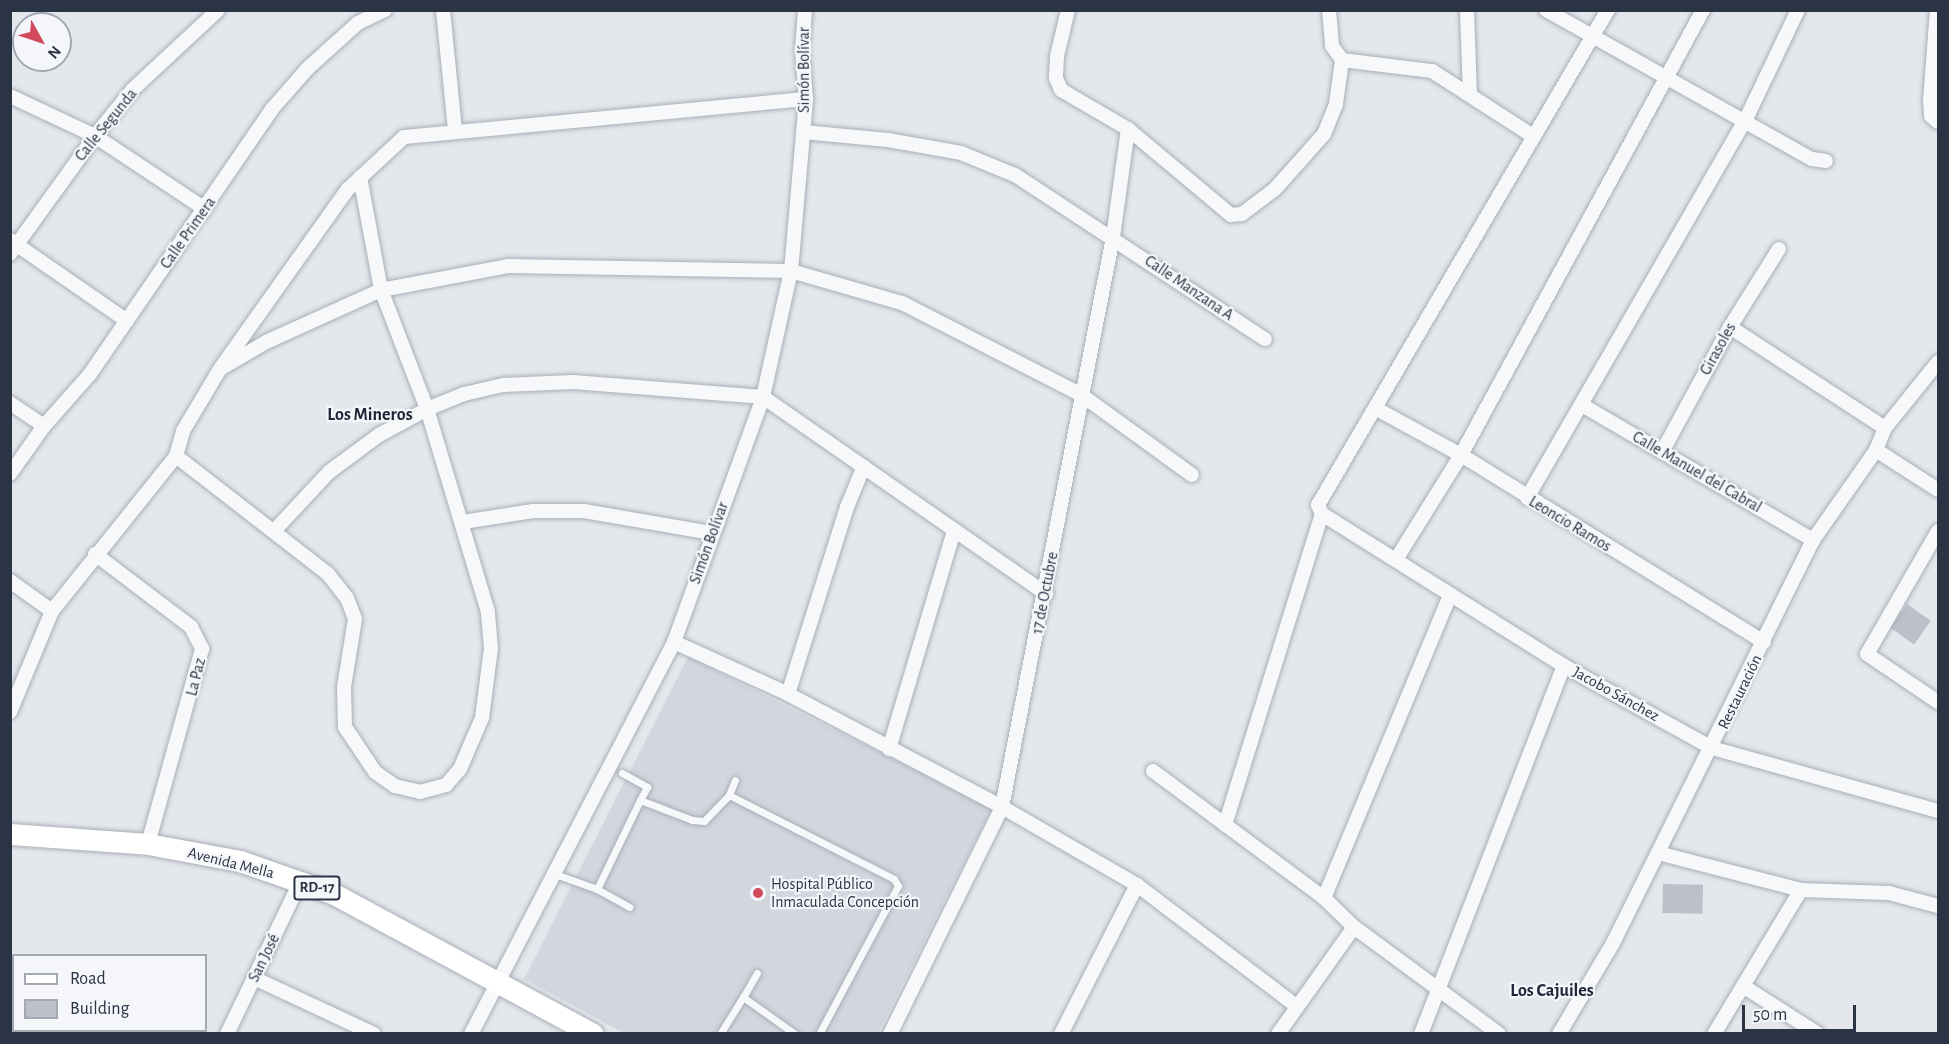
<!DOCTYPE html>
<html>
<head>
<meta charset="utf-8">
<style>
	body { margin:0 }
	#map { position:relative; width:1949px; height:1044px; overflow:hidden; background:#e4e7ec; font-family:"Alegreya Sans",sans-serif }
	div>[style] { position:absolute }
	.built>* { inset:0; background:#d2d6de }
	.building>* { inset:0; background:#bbc0ca; transform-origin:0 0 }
	.roads { filter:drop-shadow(0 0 2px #a9aeb7) drop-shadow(0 0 2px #a9aeb7) }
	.lane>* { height:7px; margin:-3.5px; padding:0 3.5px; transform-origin:3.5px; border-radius:3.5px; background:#f7f8fa }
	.street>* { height:14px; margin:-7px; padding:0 7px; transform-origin:7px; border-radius:7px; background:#f7f8fa }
	.primary>* { height:21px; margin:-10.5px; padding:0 10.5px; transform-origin:10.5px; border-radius:10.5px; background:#fff }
	.dots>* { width:16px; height:16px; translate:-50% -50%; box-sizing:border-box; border:3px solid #f4f6f9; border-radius:50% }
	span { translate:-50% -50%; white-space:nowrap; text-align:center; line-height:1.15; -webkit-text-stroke:4.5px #f4f6f9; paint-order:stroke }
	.shield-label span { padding:2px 4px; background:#f4f6f9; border:2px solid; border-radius:4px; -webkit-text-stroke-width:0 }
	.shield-label { font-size:15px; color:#2b3445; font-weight:700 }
	.street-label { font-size:16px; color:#2b3445 }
	.poi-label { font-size:16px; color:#2b3445 }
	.left { translate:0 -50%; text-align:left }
	.neighbourhood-label { font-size:18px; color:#1d2536; font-weight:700 }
	.frame { position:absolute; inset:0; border:12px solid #2b3445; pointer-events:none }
	.legend { position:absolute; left:12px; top:954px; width:195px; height:78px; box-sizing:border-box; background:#f4f6f9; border:2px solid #a4a8b1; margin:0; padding:8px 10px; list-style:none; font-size:18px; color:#2b3445 }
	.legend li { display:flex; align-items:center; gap:12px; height:30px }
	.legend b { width:30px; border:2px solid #a4a8b1 }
	.north { position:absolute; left:12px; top:12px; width:60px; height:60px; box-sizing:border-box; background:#f4f6f9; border:2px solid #a4a8b1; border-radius:50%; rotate:130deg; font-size:16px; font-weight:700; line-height:24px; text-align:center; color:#2b3445 }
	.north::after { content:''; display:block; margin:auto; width:21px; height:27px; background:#d1495b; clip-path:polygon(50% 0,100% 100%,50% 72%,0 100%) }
	.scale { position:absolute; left:1742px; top:1005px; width:114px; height:27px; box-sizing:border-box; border:3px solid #2b3445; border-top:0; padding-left:8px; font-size:18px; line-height:21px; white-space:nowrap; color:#2b3445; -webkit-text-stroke:4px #f4f6f9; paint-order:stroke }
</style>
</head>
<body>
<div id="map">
	<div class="built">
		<div style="clip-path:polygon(688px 657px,992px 808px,878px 1033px,624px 1033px,524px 979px)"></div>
	</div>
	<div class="building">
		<div style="left:1907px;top:604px;width:29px;height:29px;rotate:35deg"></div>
		<div style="left:1663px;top:884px;width:40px;height:29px;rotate:1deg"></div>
	</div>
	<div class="roads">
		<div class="lane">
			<div style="left:622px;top:773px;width:29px;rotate:29deg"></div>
			<div style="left:647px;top:787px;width:15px;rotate:118deg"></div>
			<div style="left:729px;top:795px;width:16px;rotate:-68deg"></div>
			<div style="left:555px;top:874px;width:45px;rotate:19.7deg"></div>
			<div style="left:597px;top:889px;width:99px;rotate:-64.2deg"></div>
			<div style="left:640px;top:800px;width:56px;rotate:21deg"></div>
			<div style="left:692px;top:820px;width:12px;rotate:5deg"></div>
			<div style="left:704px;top:821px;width:36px;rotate:-46deg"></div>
			<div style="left:729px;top:795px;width:185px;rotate:27deg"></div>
			<div style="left:894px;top:879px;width:8px;rotate:60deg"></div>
			<div style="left:898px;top:886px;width:168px;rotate:118.1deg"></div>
			<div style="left:597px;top:889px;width:37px;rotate:29deg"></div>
			<div style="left:757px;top:973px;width:28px;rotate:120deg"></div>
			<div style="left:743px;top:997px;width:64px;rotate:35.4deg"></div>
			<div style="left:720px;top:1034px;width:44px;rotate:-58.1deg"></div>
		</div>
		<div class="street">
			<div style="left:443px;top:10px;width:122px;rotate:84.3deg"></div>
			<div style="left:1068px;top:10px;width:47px;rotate:103.4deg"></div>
			<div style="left:1057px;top:56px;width:22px;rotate:93deg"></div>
			<div style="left:1056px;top:78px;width:13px;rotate:67deg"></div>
			<div style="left:1061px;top:90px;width:78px;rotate:30.2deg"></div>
			<div style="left:1128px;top:129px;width:134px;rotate:39.9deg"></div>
			<div style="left:1231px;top:215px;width:11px;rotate:-5deg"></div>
			<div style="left:1242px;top:214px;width:41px;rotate:-37.1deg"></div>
			<div style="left:1275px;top:189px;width:74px;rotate:-48.3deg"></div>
			<div style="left:1324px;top:134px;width:32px;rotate:-68deg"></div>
			<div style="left:1336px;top:104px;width:44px;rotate:-82.2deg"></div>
			<div style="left:1329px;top:10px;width:36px;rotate:85deg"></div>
			<div style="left:1332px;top:46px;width:17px;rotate:54deg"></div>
			<div style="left:1342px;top:60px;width:91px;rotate:7deg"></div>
			<div style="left:1432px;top:71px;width:120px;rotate:32.8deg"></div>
			<div style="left:1467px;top:10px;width:85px;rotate:88deg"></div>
			<div style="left:1546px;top:10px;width:305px;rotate:29.3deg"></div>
			<div style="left:1812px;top:159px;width:14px;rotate:8deg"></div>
			<div style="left:1937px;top:10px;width:90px;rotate:94.4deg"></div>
			<div style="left:1930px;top:100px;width:16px;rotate:86deg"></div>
			<div style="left:1931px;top:116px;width:9px;rotate:41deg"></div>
			<div style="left:10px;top:96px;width:94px;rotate:25.2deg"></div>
			<div style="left:95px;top:136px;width:132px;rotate:33.6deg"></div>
			<div style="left:803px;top:132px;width:85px;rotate:5.4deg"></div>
			<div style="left:888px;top:140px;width:74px;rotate:10.1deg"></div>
			<div style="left:961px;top:153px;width:58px;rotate:22.2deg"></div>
			<div style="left:1015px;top:175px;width:299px;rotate:33.3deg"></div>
			<div style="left:10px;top:240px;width:142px;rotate:34.7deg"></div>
			<div style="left:10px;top:254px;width:145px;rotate:-54.2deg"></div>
			<div style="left:95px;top:136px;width:60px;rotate:-51deg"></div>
			<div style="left:133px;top:89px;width:116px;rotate:-42.9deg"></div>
			<div style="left:1730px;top:327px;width:185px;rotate:33.1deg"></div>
			<div style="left:222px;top:366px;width:217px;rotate:-54.6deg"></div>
			<div style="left:348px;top:189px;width:76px;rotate:-42.9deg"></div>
			<div style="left:404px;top:137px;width:404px;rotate:-5.4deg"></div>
			<div style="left:10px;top:403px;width:41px;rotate:34.1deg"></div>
			<div style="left:1582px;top:405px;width:268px;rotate:30.3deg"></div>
			<div style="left:1375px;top:408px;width:98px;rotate:28.7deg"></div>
			<div style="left:1461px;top:455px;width:356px;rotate:31.7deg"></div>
			<div style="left:1876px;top:450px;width:74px;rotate:32.8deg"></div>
			<div style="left:1662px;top:452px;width:142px;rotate:-61.5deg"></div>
			<div style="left:1730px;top:327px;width:92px;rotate:-57.9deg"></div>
			<div style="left:176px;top:456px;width:192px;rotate:37.8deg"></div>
			<div style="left:328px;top:574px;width:31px;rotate:52deg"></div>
			<div style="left:347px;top:598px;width:22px;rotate:69deg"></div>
			<div style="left:355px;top:619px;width:69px;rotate:99.2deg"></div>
			<div style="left:344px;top:687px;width:40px;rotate:88.6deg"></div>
			<div style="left:345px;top:727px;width:54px;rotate:56.3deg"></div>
			<div style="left:375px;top:772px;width:24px;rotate:35deg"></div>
			<div style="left:395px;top:786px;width:26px;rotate:13deg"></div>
			<div style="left:420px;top:792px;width:27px;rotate:-15deg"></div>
			<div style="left:446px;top:785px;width:21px;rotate:-49deg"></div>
			<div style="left:460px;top:769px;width:56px;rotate:-66.7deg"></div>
			<div style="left:482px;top:718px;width:71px;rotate:-82.7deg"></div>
			<div style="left:491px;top:648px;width:36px;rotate:-95deg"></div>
			<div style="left:488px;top:612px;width:212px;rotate:-106.7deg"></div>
			<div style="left:427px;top:409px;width:128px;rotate:-111.1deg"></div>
			<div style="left:381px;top:290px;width:115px;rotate:-100.5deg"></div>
			<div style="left:10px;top:474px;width:59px;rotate:-54.7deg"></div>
			<div style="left:44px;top:426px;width:69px;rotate:-48.5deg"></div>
			<div style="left:90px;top:374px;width:321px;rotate:-55.5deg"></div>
			<div style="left:272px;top:109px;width:55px;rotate:-48.7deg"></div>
			<div style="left:308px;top:68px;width:67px;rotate:-42deg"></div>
			<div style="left:358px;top:23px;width:30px;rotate:-26deg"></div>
			<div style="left:1527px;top:498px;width:435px;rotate:-60deg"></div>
			<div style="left:1745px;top:121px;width:123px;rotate:-64.5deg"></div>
			<div style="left:1322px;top:514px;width:286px;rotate:32.1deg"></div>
			<div style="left:1564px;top:666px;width:169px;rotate:29deg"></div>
			<div style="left:1712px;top:748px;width:235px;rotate:15.6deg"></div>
			<div style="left:463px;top:522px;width:71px;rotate:-8.9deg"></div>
			<div style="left:533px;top:511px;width:51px"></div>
			<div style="left:584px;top:511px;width:130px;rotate:9.8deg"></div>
			<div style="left:274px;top:531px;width:81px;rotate:-47deg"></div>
			<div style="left:329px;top:472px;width:62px;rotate:-36.5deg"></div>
			<div style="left:379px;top:435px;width:55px;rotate:-28.4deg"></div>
			<div style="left:427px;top:409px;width:40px;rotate:-22deg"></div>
			<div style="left:464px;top:394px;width:40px;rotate:-13deg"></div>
			<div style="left:503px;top:385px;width:70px;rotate:-2.5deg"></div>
			<div style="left:573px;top:382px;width:191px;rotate:4.5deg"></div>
			<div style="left:763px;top:397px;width:345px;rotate:34.8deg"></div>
			<div style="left:1938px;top:531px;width:142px;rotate:120deg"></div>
			<div style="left:1867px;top:654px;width:86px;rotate:34.1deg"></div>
			<div style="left:95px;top:554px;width:121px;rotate:37.2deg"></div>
			<div style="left:191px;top:627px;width:25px;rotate:63deg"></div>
			<div style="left:202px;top:649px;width:202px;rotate:105.5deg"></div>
			<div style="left:1397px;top:558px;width:121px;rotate:-58.1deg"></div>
			<div style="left:1461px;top:455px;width:507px;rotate:-61.46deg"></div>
			<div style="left:10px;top:581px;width:52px;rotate:35.5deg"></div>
			<div style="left:674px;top:642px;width:125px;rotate:24.5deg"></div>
			<div style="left:788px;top:694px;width:242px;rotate:27.8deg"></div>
			<div style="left:1002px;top:807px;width:156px;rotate:30deg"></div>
			<div style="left:1137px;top:885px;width:198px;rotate:37.2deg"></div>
			<div style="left:788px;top:694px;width:196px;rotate:-72.5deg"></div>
			<div style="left:847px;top:507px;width:44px;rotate:-67.5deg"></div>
			<div style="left:10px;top:712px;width:109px;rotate:-67.4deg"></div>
			<div style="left:52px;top:611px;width:198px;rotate:-51.3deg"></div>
			<div style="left:176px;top:456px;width:26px;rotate:-74deg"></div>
			<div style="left:183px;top:431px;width:72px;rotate:-59.2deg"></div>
			<div style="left:220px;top:369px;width:53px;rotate:-30.4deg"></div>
			<div style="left:266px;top:342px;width:126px;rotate:-24.3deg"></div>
			<div style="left:381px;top:290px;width:129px;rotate:-10.7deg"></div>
			<div style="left:508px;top:266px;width:283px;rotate:1deg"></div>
			<div style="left:791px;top:271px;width:116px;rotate:16.1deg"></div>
			<div style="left:902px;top:303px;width:200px;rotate:27.1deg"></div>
			<div style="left:1080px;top:394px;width:138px;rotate:35.9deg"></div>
			<div style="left:889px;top:749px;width:227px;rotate:-73.4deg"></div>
			<div style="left:1153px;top:771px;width:213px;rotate:36.6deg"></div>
			<div style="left:1324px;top:898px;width:42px;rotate:44deg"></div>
			<div style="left:1354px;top:927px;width:180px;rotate:36.4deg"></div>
			<div style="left:1225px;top:825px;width:326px;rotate:-72.7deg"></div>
			<div style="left:1322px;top:514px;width:10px;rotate:-114deg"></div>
			<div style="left:1318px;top:505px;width:574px;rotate:-59.64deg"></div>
			<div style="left:1658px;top:853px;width:148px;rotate:14.5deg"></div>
			<div style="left:1801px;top:890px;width:88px;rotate:2deg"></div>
			<div style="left:1889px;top:893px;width:51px;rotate:14.9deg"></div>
			<div style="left:1324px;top:898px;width:327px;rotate:-67.4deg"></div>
			<div style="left:254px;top:978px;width:132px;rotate:25deg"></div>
			<div style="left:1743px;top:986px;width:89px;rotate:32.6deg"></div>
			<div style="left:10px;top:1025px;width:6px;rotate:51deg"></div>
			<div style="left:227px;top:1034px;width:169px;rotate:-64.3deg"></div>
			<div style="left:471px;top:1034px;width:441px;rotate:-62.6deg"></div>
			<div style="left:674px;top:642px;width:261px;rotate:-70deg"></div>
			<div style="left:763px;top:397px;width:129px;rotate:-77.5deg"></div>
			<div style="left:791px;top:271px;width:173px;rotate:-85deg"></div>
			<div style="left:806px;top:99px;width:49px;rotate:-94.7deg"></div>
			<div style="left:802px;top:50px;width:40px;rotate:-85.7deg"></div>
			<div style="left:890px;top:1034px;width:253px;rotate:-63.7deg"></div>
			<div style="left:1002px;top:807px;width:581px;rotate:-78.98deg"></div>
			<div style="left:1113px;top:237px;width:109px;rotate:-82.1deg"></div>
			<div style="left:1061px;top:1034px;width:167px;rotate:-63deg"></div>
			<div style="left:1278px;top:1034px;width:131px;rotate:-54.6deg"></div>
			<div style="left:1421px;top:1034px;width:395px;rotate:-68.8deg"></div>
			<div style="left:1559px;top:1034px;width:106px;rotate:-59.3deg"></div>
			<div style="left:1613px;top:943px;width:450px;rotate:-63.6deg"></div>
			<div style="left:1813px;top:540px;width:110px;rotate:-55deg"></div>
			<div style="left:1876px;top:450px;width:24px;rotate:-68deg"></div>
			<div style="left:1885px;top:428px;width:85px;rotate:-51.2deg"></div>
			<div style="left:1714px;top:1034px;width:168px;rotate:-58.9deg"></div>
		</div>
		<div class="primary">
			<div style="left:10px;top:834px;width:138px;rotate:4.1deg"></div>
			<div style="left:148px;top:844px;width:94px;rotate:10.5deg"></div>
			<div style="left:240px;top:861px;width:64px;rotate:19.3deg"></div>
			<div style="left:300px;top:882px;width:36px;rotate:19deg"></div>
			<div style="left:334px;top:894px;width:294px;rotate:28.4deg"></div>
		</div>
	</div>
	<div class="dots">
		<div style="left:758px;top:893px;background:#d1495b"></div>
	</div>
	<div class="shield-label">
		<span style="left:317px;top:888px">RD-17</span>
	</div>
	<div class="street-label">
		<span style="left:804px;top:70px;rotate:-90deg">Simón Bolívar</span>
		<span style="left:106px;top:125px;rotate:-51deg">Calle Segunda</span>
		<span style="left:188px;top:233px;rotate:-55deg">Calle Primera</span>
		<span style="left:1189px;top:288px;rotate:34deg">Calle Manzana A</span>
		<span style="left:1718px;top:349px;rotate:-61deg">Girasoles</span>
		<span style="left:1697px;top:472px;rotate:30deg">Calle Manuel del Cabral</span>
		<span style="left:1570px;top:524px;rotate:31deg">Leoncio Ramos</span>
		<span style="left:709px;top:543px;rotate:-70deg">Simón Bolívar</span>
		<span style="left:1045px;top:593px;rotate:-79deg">17 de Octubre</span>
		<span style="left:196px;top:677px;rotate:-76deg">La Paz</span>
		<span style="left:1740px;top:692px;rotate:-64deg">Restauración</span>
		<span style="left:1616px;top:694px;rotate:29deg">Jacobo Sánchez</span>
		<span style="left:231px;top:863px;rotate:14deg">Avenida Mella</span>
		<span style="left:264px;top:958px;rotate:-64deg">San José</span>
	</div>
	<div class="poi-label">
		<span class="left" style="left:771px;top:893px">Hospital Público<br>Inmaculada Concepción</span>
	</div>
	<div class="neighbourhood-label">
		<span style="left:370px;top:415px">Los Mineros</span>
		<span style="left:1552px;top:991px">Los Cajuiles</span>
	</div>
	<div class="frame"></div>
	<ul class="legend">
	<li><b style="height:8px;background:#fff"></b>Road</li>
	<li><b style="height:16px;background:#bbc0ca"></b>Building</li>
	</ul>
	<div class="north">N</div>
	<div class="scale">50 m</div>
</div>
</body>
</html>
